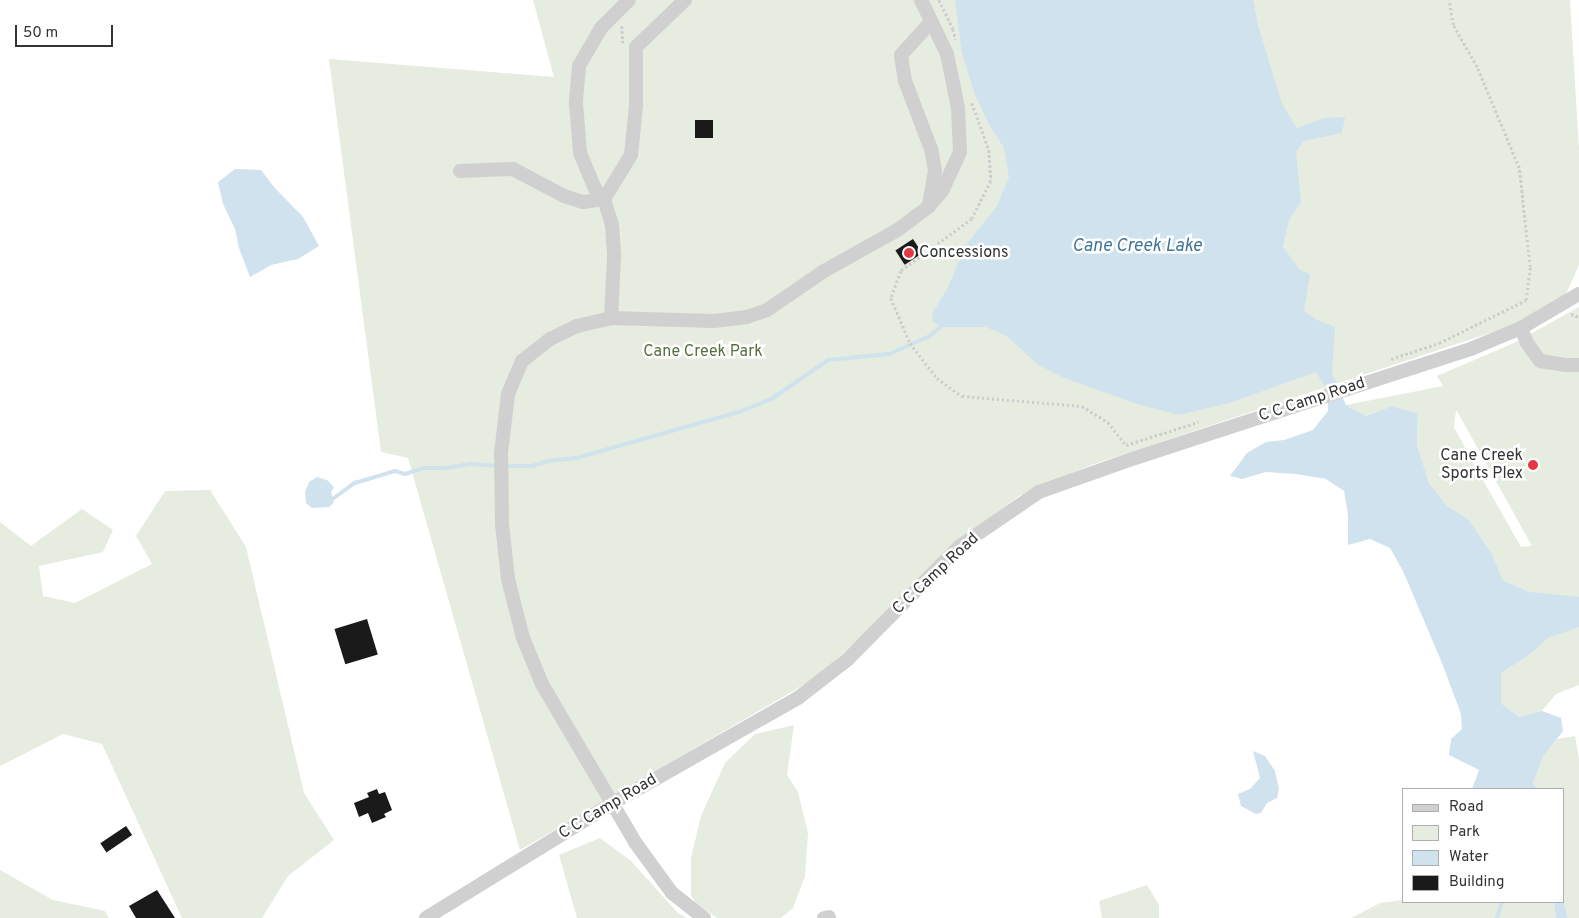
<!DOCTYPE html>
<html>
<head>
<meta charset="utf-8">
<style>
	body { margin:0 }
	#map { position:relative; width:1579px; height:918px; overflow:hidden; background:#fff; font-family:Overpass,sans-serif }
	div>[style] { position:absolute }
	.green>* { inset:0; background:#e6ecdf }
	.water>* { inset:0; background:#cfe2ee }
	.stream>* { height:4px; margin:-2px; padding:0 2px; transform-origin:2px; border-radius:2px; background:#cfe2ee }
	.building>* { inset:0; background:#1a1a1a; transform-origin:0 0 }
	.path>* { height:2.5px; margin-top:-1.25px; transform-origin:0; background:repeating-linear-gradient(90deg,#cdcdcd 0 2.5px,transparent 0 5px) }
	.minor>* { height:14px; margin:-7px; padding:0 7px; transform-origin:7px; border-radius:7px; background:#d0d0d0 }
	.dots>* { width:14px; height:14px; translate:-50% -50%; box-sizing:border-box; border:2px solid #fff; border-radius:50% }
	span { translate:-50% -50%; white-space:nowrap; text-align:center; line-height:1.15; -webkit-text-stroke:5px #fff; paint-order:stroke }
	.poi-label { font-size:16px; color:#333 }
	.left { translate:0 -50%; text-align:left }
	.right { translate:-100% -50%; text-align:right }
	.park-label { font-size:16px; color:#56703f }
	.street-label { font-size:16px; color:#333 }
	.water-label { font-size:18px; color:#3f7597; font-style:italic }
	.legend { position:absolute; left:1402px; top:788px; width:162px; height:115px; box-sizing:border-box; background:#fff; border:1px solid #adadad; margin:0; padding:6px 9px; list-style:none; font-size:15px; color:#333 }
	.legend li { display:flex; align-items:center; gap:10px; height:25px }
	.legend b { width:25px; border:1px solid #adadad }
	.scale { position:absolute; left:15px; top:25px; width:98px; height:22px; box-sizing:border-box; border:2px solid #333; border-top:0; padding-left:6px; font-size:15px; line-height:18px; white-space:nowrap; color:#333; -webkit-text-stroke:4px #fff; paint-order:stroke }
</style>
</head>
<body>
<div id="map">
	<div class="green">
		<div style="clip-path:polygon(533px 0,1570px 0,1579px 149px,1579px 265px,1565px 296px,1541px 311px,1502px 329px,1091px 465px,1019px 496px,955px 543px,884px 615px,817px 677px,520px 850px,408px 458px,381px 452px,329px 59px,554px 77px)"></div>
		<div style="clip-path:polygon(evenodd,1579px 307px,1579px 685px,1556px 694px,1542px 711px,1519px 717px,1501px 703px,1501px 673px,1528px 656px,1548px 638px,1529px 592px,1503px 580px,1492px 554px,1469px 520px,1447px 507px,1429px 483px,1417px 444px,1418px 413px,1392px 406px,1366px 416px,1346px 405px,1443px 386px,1437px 376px,1514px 343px,1579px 307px,1456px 411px,1457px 411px,1532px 546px,1521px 547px,1475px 466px,1454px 427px,1456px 411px)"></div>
		<div style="clip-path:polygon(210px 490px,246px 547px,304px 793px,334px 840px,288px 876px,262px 918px,182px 918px,102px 744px,63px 734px,0 766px,0 522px,31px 546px,82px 509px,113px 530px,103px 552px,39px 566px,43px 596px,75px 603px,152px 564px,136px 536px,165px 491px)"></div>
		<div style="clip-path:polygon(794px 725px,787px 775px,798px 792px,808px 833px,805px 876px,793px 908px,781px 918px,717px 918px,696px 903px,691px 895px,691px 858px,701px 816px,725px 763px,755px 734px)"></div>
		<div style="clip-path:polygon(1575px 736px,1579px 759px,1579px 918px,1568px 918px,1563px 898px,1563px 789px,1538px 789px,1533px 783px,1543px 757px,1557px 739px)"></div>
		<div style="clip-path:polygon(600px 838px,631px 861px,678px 913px,687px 918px,577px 918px,559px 855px)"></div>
		<div style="clip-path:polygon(0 870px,53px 900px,105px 911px,109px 918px,0 918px)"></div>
		<div style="clip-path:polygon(1147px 885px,1159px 905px,1159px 918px,1102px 918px,1099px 901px)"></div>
		<div style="clip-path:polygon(1403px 900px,1403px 902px,1550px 902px,1554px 903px,1556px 918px,1351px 918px,1380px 903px)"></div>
	</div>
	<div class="water">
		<div style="clip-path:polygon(955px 0,1253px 0,1258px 25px,1282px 104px,1297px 128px,1325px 118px,1345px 117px,1342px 133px,1304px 141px,1296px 152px,1301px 202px,1289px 220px,1283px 247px,1299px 269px,1310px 274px,1304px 311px,1317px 320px,1335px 327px,1332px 373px,1346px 405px,1366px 416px,1392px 406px,1418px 413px,1417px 444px,1429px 483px,1447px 506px,1469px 520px,1492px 554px,1503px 580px,1529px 592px,1579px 597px,1579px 627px,1548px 638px,1528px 656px,1501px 673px,1501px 703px,1519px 717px,1542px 711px,1561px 718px,1563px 731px,1543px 757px,1533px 783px,1538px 789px,1472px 789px,1479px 770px,1449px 755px,1451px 739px,1462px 729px,1461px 714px,1442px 663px,1403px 571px,1390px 548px,1370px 539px,1348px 545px,1348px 515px,1344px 491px,1326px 479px,1296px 474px,1266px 472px,1242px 479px,1230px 476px,1247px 453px,1266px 442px,1284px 440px,1313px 430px,1328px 411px,1327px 390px,1316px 372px,1229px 403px,1179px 415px,1137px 404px,1062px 377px,1037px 364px,1007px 336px,986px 327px,941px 327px,932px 321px,933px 312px,947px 289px,966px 245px,997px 206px,1009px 177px,1004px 148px,990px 126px,975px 95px,962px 54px)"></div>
		<div style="clip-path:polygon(235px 169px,261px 170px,274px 187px,303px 217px,319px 246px,298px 259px,271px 265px,250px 277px,239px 248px,235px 229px,223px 204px,218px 182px)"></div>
		<div style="clip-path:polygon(317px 477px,327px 480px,334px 487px,331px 492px,334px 502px,329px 507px,312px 508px,306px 503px,305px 492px,309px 482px)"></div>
		<div style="clip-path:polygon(1253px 751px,1265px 756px,1275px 771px,1279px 789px,1277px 798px,1267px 803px,1261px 813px,1256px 814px,1241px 806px,1238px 794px,1250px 789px,1260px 778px)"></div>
		<div style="clip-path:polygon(1563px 898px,1568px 918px,1556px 918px,1554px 903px,1550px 902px,1563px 902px)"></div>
	</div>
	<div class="stream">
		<div style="left:505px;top:466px;width:27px"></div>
		<div style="left:532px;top:466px;width:16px;rotate:-18deg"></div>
		<div style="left:547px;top:461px;width:29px;rotate:-6deg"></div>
		<div style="left:576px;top:458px;width:169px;rotate:-15.8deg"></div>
		<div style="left:739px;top:412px;width:37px;rotate:-22deg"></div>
		<div style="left:773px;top:398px;width:67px;rotate:-34.6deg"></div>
		<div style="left:828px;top:360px;width:61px;rotate:-5.6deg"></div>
		<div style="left:889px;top:354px;width:43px;rotate:-23.6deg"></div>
		<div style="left:928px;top:337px;width:16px;rotate:-38deg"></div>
		<div style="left:334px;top:498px;width:26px;rotate:-36deg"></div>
		<div style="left:355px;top:483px;width:42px;rotate:-16.7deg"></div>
		<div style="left:395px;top:471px;width:10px;rotate:17deg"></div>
		<div style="left:405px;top:474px;width:20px;rotate:-18deg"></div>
		<div style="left:424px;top:468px;width:22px"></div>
		<div style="left:446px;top:468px;width:25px;rotate:-9deg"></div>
		<div style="left:471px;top:464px;width:27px;rotate:4deg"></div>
		<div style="left:1497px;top:918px;width:17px;rotate:-73deg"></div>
	</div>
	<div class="building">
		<div style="left:695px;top:120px;width:18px;height:18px"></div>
		<div style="left:913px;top:239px;width:17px;height:21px;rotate:57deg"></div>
		<div style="left:367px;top:619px;width:37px;height:34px;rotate:73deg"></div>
		<div style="clip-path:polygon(377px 789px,379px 794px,385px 792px,392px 810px,384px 814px,386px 817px,372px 823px,368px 813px,359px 817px,354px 803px,369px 797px,367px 793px)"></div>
		<div style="left:126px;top:826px;width:11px;height:31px;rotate:56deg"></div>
		<div style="clip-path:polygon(157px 890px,175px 918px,136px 918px,129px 906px)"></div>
	</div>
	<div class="path">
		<div style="left:939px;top:0;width:32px;rotate:64deg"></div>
		<div style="left:953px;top:29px;width:11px;rotate:75deg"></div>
		<div style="left:622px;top:26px;width:17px;rotate:87deg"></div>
		<div style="left:972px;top:103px;width:50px;rotate:70.1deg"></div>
		<div style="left:989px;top:150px;width:31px;rotate:86deg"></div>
		<div style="left:991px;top:181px;width:42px;rotate:116.6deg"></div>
		<div style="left:972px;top:219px;width:88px;rotate:143.8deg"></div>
		<div style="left:901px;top:271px;width:29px;rotate:110deg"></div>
		<div style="left:891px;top:298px;width:49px;rotate:67.1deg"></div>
		<div style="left:910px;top:343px;width:44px;rotate:52.4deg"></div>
		<div style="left:937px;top:378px;width:31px;rotate:36deg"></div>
		<div style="left:962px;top:396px;width:120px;rotate:4.8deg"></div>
		<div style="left:1082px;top:406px;width:31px;rotate:32deg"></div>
		<div style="left:1108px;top:422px;width:29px;rotate:52deg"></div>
		<div style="left:1571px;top:314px;width:9px;rotate:21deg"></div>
		<div style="left:1391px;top:359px;width:51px;rotate:-18.4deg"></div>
		<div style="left:1439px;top:343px;width:97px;rotate:-26.3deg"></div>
		<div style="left:1526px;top:300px;width:33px;rotate:-83deg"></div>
		<div style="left:1530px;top:267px;width:100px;rotate:-96.3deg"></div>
		<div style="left:1519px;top:168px;width:109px;rotate:-112.6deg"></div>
		<div style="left:1477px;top:67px;width:48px;rotate:-119.7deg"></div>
		<div style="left:1453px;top:25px;width:25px;rotate:-99deg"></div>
		<div style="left:1126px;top:445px;width:76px;rotate:-17.7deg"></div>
	</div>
	<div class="minor">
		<div style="left:629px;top:0;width:40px;rotate:135deg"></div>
		<div style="left:601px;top:28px;width:44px;rotate:120.1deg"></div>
		<div style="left:579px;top:66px;width:37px;rotate:95deg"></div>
		<div style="left:576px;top:103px;width:50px;rotate:85.4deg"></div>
		<div style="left:580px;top:153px;width:41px;rotate:67.2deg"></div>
		<div style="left:596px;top:191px;width:11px;rotate:45deg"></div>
		<div style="left:604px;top:199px;width:52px;rotate:-58.5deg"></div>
		<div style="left:631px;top:155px;width:49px;rotate:-84.2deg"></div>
		<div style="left:636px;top:106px;width:59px;rotate:-90deg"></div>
		<div style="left:636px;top:47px;width:68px;rotate:-43.8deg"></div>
		<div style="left:460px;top:171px;width:53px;rotate:-2.2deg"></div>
		<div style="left:513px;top:169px;width:58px;rotate:27.9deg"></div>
		<div style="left:564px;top:196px;width:20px;rotate:18deg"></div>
		<div style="left:583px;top:202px;width:21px;rotate:-8deg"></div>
		<div style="left:604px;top:199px;width:27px;rotate:73deg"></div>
		<div style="left:612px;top:225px;width:32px;rotate:86deg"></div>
		<div style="left:614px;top:257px;width:61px;rotate:92.8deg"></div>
		<div style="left:929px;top:205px;width:35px;rotate:-80deg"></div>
		<div style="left:935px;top:171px;width:22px;rotate:-100deg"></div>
		<div style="left:931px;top:149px;width:73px;rotate:-110.9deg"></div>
		<div style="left:905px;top:81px;width:26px;rotate:-99deg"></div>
		<div style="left:901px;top:55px;width:45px;rotate:-47.7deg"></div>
		<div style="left:1521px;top:328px;width:16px;rotate:68deg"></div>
		<div style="left:1527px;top:343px;width:22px;rotate:54deg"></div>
		<div style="left:1540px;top:361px;width:25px;rotate:9deg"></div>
		<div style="left:1565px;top:365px;width:14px"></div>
		<div style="left:426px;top:918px;width:220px;rotate:-31.6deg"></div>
		<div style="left:613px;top:803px;width:213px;rotate:-29.6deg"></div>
		<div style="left:798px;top:698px;width:62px;rotate:-37.8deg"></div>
		<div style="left:847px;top:660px;width:161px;rotate:-45.3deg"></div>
		<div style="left:960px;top:546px;width:96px;rotate:-34.4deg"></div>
		<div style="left:1039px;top:492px;width:102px;rotate:-19.5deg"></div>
		<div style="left:1135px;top:458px;width:355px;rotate:-18deg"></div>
		<div style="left:1473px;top:348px;width:52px;rotate:-22.6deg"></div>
		<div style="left:1521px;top:328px;width:67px;rotate:-30.4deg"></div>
		<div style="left:704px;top:918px;width:41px;rotate:-142deg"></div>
		<div style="left:672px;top:893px;width:63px;rotate:-126deg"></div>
		<div style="left:635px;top:842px;width:183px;rotate:-120.5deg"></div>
		<div style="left:542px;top:684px;width:50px;rotate:-112.4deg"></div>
		<div style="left:523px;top:638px;width:61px;rotate:-104.3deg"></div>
		<div style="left:508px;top:579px;width:55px;rotate:-96.2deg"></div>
		<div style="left:502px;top:524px;width:71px;rotate:-90.8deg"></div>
		<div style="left:501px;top:453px;width:59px;rotate:-83.2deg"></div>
		<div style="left:508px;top:394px;width:36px;rotate:-67deg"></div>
		<div style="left:522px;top:361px;width:36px;rotate:-38deg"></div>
		<div style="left:550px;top:339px;width:30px;rotate:-26deg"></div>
		<div style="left:577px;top:326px;width:35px;rotate:-13deg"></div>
		<div style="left:611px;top:318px;width:103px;rotate:1.7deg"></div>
		<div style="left:714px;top:321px;width:33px;rotate:-7deg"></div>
		<div style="left:747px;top:317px;width:21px;rotate:-19deg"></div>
		<div style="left:767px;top:310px;width:69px;rotate:-34.4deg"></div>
		<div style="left:824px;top:271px;width:86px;rotate:-29.2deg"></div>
		<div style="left:899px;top:229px;width:38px;rotate:-37deg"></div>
		<div style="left:929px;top:206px;width:20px;rotate:-49deg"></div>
		<div style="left:942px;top:191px;width:43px;rotate:-65.2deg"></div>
		<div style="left:960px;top:152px;width:44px;rotate:-92.6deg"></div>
		<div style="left:958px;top:108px;width:55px;rotate:-101.5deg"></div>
		<div style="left:947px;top:54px;width:60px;rotate:-115.7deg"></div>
		<div style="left:824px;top:918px;width:5px;rotate:-11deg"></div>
	</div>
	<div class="dots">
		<div style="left:909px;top:253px;background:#e63946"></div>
		<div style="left:1533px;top:465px;background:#e63946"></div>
	</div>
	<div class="poi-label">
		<span class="left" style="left:919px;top:253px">Concessions</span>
		<span class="right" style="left:1523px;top:465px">Cane Creek<br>Sports Plex</span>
	</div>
	<div class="park-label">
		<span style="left:703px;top:352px">Cane Creek Park</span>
	</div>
	<div class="street-label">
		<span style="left:1312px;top:400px;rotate:-18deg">C C Camp Road</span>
		<span style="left:936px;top:574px;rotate:-43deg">C C Camp Road</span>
		<span style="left:608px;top:807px;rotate:-31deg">C C Camp Road</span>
	</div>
	<div class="water-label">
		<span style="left:1137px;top:247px">Cane Creek Lake</span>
	</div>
	<ul class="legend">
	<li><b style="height:6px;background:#d0d0d0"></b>Road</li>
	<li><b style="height:14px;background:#e6ecdf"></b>Park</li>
	<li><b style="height:14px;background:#cfe2ee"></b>Water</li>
	<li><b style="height:14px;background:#1a1a1a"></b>Building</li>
	</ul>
	<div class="scale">50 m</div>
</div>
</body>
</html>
